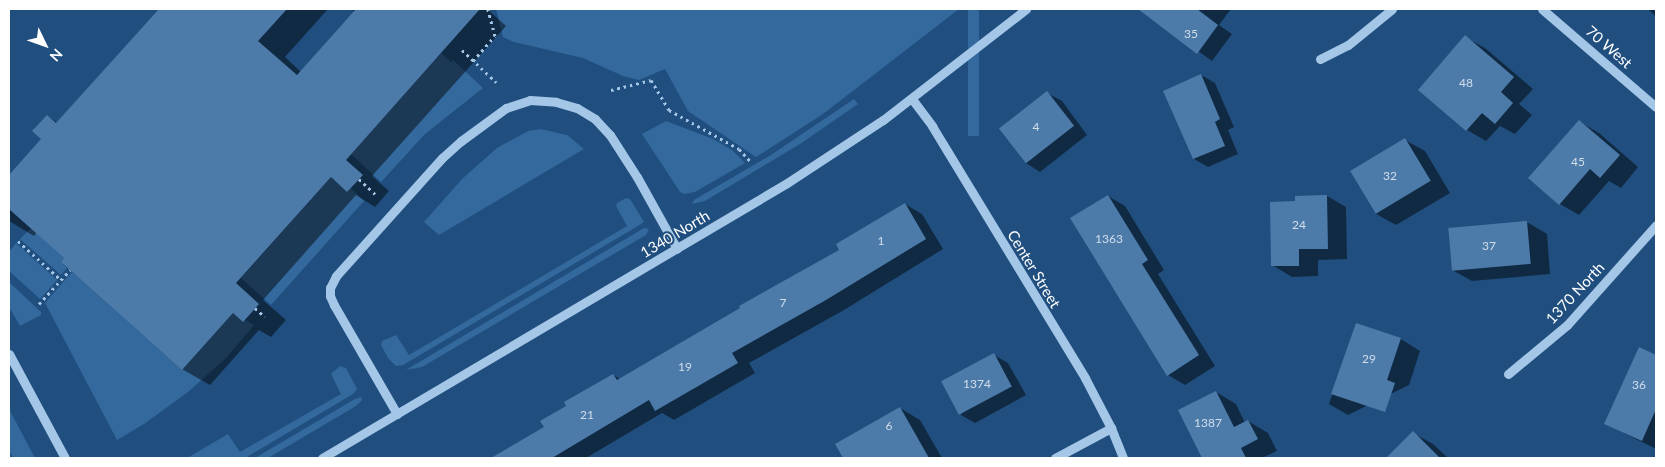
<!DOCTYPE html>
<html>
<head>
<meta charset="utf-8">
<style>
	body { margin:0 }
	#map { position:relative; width:1665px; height:467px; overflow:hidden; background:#204f7f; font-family:Lato,sans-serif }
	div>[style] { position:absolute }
	.green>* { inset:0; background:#33699d; transform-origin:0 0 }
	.shadow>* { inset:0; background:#0007 }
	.building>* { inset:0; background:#4c7baa; transform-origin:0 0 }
	.path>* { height:3px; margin-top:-1.5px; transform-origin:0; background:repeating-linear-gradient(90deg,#a4c6e7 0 2.5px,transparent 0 6.5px) }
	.minor>* { height:9px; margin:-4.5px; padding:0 4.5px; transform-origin:4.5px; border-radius:4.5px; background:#a4c6e7 }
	span { translate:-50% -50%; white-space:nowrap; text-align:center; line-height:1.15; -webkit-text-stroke:4px #204f7f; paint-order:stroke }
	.number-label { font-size:12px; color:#d2deea }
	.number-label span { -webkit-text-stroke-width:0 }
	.street-label { font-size:15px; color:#fff }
	.frame { position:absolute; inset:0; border:10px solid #fff; pointer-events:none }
	.north { position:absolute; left:20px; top:20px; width:50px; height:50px; -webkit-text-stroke:4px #204f7f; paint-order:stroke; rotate:132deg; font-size:14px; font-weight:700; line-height:20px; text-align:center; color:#fff }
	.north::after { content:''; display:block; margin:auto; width:18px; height:22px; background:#fff; clip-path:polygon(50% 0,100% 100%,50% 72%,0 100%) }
</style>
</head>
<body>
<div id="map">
	<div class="green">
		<div style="clip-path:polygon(496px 9px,959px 9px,823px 114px,756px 157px,688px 111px,665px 69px,639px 80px,623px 76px,583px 58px,514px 42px,503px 37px)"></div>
		<div style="left:968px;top:9px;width:11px;height:127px"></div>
		<div style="clip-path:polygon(441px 53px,451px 62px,453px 60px,483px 88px,425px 134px,381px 182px,351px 154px)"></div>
		<div style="clip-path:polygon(854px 99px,858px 104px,800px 144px,705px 201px,692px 204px,694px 200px,771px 155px)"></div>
		<div style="clip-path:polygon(666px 121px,713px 139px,732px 150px,745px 163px,695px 192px,684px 194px,680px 192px,642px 134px)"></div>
		<div style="clip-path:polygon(541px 129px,567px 135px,584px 149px,439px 235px,424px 222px,462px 179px,497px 148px,528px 131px)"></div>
		<div style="clip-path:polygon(331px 177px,347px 192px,351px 188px,364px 201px,271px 305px,241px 278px)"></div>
		<div style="clip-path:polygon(626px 198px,630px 199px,644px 222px,638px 226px,403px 365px,396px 366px,388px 358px,381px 345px,382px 341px,396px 335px,409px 355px,627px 226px,616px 206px,617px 203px)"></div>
		<div style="clip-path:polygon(31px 228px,64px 258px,61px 262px,67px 268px,61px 275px,20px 239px)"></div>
		<div style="clip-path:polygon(644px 228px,649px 229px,646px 235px,422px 367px,406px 370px)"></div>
		<div style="clip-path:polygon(16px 243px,57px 280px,40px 299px,9px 271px,9px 252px)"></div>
		<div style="clip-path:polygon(72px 272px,182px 370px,233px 313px,254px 325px,227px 357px,188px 392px,144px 424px,117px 440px,45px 303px)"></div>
		<div style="clip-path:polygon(9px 282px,41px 312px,41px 315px,20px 326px,9px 307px)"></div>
		<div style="clip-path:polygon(340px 366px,346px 368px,357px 389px,353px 394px,245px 458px,187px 458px,228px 434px,240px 452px,341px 394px,331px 374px)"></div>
		<div style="clip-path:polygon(361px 397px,362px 400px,356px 406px,268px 458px,255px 458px,355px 399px)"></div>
		<div style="clip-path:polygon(9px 409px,35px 458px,13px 458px,9px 450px)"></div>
	</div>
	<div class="shadow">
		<div style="clip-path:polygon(161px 9px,328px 9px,285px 57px,301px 72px,355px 12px,351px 9px,487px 9px,506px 26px,372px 176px,389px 191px,375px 207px,356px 195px,263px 300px,286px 320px,271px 337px,259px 330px,210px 385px,182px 369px,37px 232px,34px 236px,9px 221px,9px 177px,43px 139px,47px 116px,58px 123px)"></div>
		<div style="clip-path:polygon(1161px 9px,1231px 9px,1219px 25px,1232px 34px,1212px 61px,1153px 19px)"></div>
		<div style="clip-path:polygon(1648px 9px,1656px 9px,1656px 16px,1654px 15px)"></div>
		<div style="clip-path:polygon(1465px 37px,1485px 48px,1533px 89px,1519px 104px,1532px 115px,1515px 134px,1500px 126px,1486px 141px,1467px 130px)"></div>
		<div style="clip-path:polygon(1201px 75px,1215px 83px,1234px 127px,1228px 130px,1238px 154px,1208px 167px,1194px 159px)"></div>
		<div style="clip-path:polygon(1047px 93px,1062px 101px,1087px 135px,1040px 172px,1026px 163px)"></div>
		<div style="clip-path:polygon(1580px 122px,1599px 133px,1638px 167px,1621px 188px,1609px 181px,1579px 215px,1560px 204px)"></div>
		<div style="clip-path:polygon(1405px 140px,1425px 151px,1450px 193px,1396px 225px,1376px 214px)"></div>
		<div style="clip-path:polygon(1108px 196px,1125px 206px,1164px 270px,1158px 274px,1215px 366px,1185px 385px,1168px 375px)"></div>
		<div style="clip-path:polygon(1327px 196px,1346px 207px,1347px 259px,1318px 260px,1318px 276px,1292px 277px,1272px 265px,1297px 203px)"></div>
		<div style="clip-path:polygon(905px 204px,922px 214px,943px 249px,844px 310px,749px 363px,755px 373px,674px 420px,662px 413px,586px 458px,494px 458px,546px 428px,568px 406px,613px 375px,620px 379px,841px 250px)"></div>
		<div style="clip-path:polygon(1527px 222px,1547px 234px,1550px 274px,1472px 281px,1452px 270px)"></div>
		<div style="clip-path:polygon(1357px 324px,1401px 339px,1420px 351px,1409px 385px,1348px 415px,1329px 404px)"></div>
		<div style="clip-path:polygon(1656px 352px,1656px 449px,1606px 424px)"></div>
		<div style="clip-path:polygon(994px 355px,1008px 363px,1026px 395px,975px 423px,961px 415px)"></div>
		<div style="clip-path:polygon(1216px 392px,1236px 404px,1245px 423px,1248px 421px,1268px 433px,1277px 451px,1262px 458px,1203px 458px,1179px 411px)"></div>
		<div style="clip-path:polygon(900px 408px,920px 420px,942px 458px,845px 458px,837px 445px)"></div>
		<div style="clip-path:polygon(1413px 433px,1433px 444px,1448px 458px,1387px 458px)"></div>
	</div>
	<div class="building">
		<div style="clip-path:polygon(159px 9px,287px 9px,258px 41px,297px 75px,356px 9px,480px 9px,346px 160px,363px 175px,347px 192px,331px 177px,236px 283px,259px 304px,243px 322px,233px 313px,182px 370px,61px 262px,64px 258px,9px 209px,9px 175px,41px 139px,32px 131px,47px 115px,56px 123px)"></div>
		<div style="clip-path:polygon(1138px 9px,1197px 9px,1218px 25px,1197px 54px)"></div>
		<div style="clip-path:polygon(1465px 35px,1514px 77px,1501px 92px,1513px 103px,1495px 124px,1482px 113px,1466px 131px,1418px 90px)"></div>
		<div style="clip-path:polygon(1201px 74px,1220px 119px,1215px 122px,1225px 146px,1193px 159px,1163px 91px)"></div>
		<div style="left:1047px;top:91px;width:44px;height:61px;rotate:52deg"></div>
		<div style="clip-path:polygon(1579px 120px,1620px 155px,1600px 178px,1590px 169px,1559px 205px,1528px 178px)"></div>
		<div style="left:1405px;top:138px;width:50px;height:64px;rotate:59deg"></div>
		<div style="clip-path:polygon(1108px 195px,1148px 260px,1142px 264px,1199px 355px,1167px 376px,1070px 218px)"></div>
		<div style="clip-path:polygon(1327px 195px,1328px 249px,1299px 249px,1299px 266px,1271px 266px,1270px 202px,1295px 201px,1295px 196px)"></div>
		<div style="clip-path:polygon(905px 203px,926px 239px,826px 300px,732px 353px,738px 363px,655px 411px,649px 400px,552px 458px,491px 458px,544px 427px,540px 421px,566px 406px,564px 402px,613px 374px,617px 380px,740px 308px,739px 306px,839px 250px,836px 244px)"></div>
		<div style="left:1527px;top:221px;width:43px;height:79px;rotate:85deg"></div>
		<div style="clip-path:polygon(1356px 323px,1401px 338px,1387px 380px,1395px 383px,1385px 412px,1331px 394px)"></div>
		<div style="clip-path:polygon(1639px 347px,1656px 355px,1656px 409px,1642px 441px,1604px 424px)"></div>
		<div style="left:994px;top:353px;width:38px;height:60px;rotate:62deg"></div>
		<div style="clip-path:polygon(1216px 391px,1234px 427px,1248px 420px,1258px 439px,1241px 448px,1246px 458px,1202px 458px,1178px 410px)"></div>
		<div style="clip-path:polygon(900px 407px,929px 458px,843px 458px,835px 444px)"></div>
		<div style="clip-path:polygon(1413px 431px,1440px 458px,1386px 458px)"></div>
	</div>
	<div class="path">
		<div style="left:462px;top:50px;width:47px;rotate:43.3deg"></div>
		<div style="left:473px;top:61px;width:33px;rotate:-49deg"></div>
		<div style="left:495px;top:36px;width:28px;rotate:-105deg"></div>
		<div style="left:611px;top:90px;width:41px;rotate:-14deg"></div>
		<div style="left:651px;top:80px;width:35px;rotate:59deg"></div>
		<div style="left:669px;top:110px;width:80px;rotate:29.1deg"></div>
		<div style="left:739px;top:149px;width:18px;rotate:47deg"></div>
		<div style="left:359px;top:179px;width:22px;rotate:43deg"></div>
		<div style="left:18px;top:241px;width:58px;rotate:42.2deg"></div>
		<div style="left:39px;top:304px;width:46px;rotate:-47.6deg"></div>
		<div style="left:255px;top:308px;width:13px;rotate:42deg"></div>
	</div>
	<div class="minor">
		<div style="left:1542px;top:9px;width:150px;rotate:40.7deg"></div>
		<div style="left:1320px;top:59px;width:31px;rotate:-27deg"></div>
		<div style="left:1348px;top:45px;width:57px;rotate:-39.3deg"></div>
		<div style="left:912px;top:99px;width:34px;rotate:53deg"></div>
		<div style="left:932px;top:126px;width:295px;rotate:58.7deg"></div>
		<div style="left:1085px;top:378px;width:56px;rotate:62.5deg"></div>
		<div style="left:1111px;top:428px;width:32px;rotate:68deg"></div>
		<div style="left:9px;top:354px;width:118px;rotate:61.7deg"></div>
		<div style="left:1508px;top:374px;width:77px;rotate:-39.7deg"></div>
		<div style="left:1567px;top:325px;width:134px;rotate:-48.3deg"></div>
		<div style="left:397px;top:414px;width:126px;rotate:-120deg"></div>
		<div style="left:334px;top:305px;width:10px;rotate:-114deg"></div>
		<div style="left:330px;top:296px;width:8px;rotate:-90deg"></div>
		<div style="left:330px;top:288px;width:13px;rotate:-63deg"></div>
		<div style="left:336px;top:276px;width:159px;rotate:-48.1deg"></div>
		<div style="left:442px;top:158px;width:25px;rotate:-42deg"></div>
		<div style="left:461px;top:141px;width:56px;rotate:-36.3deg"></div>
		<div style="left:506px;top:108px;width:25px;rotate:-18deg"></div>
		<div style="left:530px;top:100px;width:26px;rotate:4deg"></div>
		<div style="left:556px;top:102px;width:22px;rotate:16deg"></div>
		<div style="left:577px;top:108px;width:21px;rotate:31deg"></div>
		<div style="left:595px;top:119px;width:22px;rotate:47deg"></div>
		<div style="left:610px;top:135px;width:50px;rotate:57.3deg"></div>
		<div style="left:637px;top:177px;width:82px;rotate:60.9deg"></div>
		<div style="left:322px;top:458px;width:540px;rotate:-30.6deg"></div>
		<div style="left:787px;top:183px;width:115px;rotate:-33.3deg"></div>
		<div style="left:883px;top:120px;width:181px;rotate:-37.8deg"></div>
		<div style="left:1055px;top:458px;width:64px;rotate:-28.2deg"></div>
	</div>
	<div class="number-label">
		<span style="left:1191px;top:34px">35</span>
		<span style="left:1466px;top:83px">48</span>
		<span style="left:1036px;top:127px">4</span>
		<span style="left:1578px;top:162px">45</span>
		<span style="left:1390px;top:176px">32</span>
		<span style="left:1299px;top:225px">24</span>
		<span style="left:1109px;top:239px">1363</span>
		<span style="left:881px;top:241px">1</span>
		<span style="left:1489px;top:246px">37</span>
		<span style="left:783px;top:303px">7</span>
		<span style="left:1369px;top:359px">29</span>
		<span style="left:685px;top:367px">19</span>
		<span style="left:977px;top:384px">1374</span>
		<span style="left:1639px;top:385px">36</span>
		<span style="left:587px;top:415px">21</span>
		<span style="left:1208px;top:423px">1387</span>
		<span style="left:889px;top:426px">6</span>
	</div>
	<div class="street-label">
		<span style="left:1609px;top:47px;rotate:41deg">70 West</span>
		<span style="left:675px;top:234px;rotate:-31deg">1340 North</span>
		<span style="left:1034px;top:269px;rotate:59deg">Center Street</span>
		<span style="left:1575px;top:293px;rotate:-47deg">1370 North</span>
	</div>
	<div class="frame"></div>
	<div class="north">N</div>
</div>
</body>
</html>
